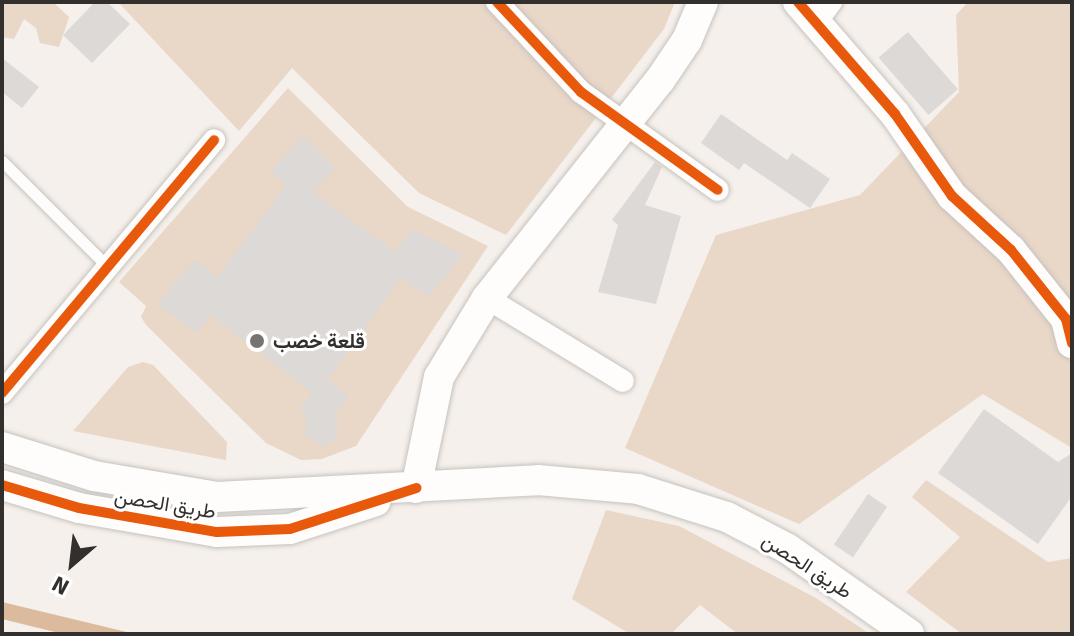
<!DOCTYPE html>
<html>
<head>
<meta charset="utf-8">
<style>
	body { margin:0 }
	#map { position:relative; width:1074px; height:636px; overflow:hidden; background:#f5f0eb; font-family:Signika,Vazirmatn,sans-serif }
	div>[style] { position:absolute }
	.green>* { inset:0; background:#e9d7c8 }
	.water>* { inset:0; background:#dbba9d }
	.building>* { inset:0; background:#ddd9d6; transform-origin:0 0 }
	.roads { filter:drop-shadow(0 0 2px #c6c2be) drop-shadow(0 0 2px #c6c2be) }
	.lane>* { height:11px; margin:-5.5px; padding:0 5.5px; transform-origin:5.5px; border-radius:5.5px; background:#fefdfc }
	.street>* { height:22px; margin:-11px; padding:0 11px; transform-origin:11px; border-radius:11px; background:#fefdfc }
	.secondary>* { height:30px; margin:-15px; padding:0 15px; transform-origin:15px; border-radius:15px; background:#fefdfc }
	.cycleway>* { height:10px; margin:-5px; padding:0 5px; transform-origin:5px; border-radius:5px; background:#e8590c }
	.dots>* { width:22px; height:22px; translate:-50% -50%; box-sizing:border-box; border:4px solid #fff; border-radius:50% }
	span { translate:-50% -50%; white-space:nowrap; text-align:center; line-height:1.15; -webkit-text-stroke:6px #fff; paint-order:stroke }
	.poi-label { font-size:20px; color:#332f2c; font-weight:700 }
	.left { translate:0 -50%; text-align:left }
	.street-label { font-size:20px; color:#332f2c }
	.frame { position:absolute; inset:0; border:4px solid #332f2c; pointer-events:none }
	.north { position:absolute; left:32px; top:524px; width:80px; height:80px; -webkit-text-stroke:6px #fff; paint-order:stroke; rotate:208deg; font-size:22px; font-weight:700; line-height:32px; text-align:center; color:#332f2c }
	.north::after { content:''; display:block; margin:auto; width:28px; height:36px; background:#332f2c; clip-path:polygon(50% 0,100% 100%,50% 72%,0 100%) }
</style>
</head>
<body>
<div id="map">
	<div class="green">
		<div style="clip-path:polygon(2px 2px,53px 2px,69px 17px,59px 47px,40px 43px,36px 28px,24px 19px,14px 39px,2px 37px)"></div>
		<div style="clip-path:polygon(118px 2px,675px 2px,664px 29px,506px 235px,419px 193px,292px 68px,239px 131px)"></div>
		<div style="clip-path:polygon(968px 2px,1072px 2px,1072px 448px,983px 394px,799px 524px,625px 448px,716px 235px,860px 195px,959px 92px,956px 15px)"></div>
		<div style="clip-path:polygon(288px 88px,408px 207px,488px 246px,356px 446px,322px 459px,301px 460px,266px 443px,147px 326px,141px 317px,146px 306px,119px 282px)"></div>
		<div style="clip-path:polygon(143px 362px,153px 365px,227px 442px,226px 460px,73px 431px,128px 367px)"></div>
		<div style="clip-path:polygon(926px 480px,1048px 562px,1072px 558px,1072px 634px,962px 634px,906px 592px,960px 537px,912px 497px)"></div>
		<div style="clip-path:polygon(606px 510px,679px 526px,816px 598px,870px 634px,738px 634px,700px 605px,671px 634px,630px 634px,572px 599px)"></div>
	</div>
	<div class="water">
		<div style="clip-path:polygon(2px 602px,135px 634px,63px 634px,2px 619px)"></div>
	</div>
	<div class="building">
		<div style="clip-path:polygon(95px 2px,107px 2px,130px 24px,92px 63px,63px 35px)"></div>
		<div style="left:908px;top:32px;width:76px;height:39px;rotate:49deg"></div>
		<div style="clip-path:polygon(2px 58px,39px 87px,22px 108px,2px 92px)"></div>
		<div style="clip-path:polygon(721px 114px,787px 160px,792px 153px,830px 179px,810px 208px,744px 163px,739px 170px,701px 143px)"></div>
		<div style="clip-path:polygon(303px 135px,335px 169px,313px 192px,395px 252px,413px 229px,463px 254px,429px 297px,401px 278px,328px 379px,349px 396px,336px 414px,338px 436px,323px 447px,305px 435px,306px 414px,300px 410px,311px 392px,211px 315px,197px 333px,157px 304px,195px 259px,217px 277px,286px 185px,271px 171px)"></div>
		<div style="clip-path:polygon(655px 162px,662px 167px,645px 205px,681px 216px,656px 304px,598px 292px,618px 225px,612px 220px)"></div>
		<div style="clip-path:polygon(984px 409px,1058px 462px,1072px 453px,1072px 496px,1038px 544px,938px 473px)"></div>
		<div style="left:868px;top:494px;width:23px;height:61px;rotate:34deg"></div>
	</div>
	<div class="roads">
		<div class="lane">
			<div style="left:2px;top:161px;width:150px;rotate:45deg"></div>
		</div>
		<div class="street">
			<div style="left:497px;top:2px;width:123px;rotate:47deg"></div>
			<div style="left:581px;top:92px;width:168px;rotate:35.6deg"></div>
			<div style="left:816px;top:22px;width:25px;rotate:-53deg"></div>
			<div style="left:487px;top:298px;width:159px;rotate:31.4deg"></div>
			<div style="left:2px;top:393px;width:330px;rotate:-50deg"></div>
		</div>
		<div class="secondary">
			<div style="left:798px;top:2px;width:148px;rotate:49.1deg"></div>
			<div style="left:895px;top:114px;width:100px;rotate:55.2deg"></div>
			<div style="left:952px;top:196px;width:80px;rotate:42.5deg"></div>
			<div style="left:1011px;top:250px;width:88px;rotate:51.4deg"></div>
			<div style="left:1066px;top:319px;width:25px;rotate:76deg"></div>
			<div style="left:2px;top:447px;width:96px;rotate:17.5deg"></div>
			<div style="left:94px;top:476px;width:125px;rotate:9.7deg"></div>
			<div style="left:217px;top:497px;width:321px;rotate:-3deg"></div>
			<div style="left:538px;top:480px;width:100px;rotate:5.1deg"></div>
			<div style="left:638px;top:489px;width:93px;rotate:17.5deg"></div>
			<div style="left:727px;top:517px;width:69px;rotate:27.7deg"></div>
			<div style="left:788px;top:549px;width:148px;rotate:35.1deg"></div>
			<div style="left:2px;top:485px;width:80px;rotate:16.6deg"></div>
			<div style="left:79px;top:508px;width:140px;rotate:9.9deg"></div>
			<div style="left:217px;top:532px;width:73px;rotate:-2.4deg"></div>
			<div style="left:290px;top:529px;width:90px;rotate:-18deg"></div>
			<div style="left:416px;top:488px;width:113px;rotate:-78.3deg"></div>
			<div style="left:439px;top:377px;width:92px;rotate:-58.7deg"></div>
			<div style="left:487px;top:298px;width:278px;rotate:-51.6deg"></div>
			<div style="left:660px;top:80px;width:48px;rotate:-56deg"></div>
			<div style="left:687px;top:40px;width:41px;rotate:-67.2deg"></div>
		</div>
	</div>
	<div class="cycleway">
		<div style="left:497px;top:2px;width:123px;rotate:47deg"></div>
		<div style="left:581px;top:92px;width:168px;rotate:35.6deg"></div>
		<div style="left:798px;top:2px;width:148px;rotate:49.1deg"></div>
		<div style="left:895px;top:114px;width:100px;rotate:55.2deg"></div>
		<div style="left:952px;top:196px;width:80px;rotate:42.5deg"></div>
		<div style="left:1011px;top:250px;width:88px;rotate:51.4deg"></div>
		<div style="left:1066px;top:319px;width:25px;rotate:76deg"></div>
		<div style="left:2px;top:393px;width:330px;rotate:-50deg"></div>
		<div style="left:2px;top:485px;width:80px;rotate:16.6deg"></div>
		<div style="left:79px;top:508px;width:140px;rotate:9.9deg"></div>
		<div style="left:217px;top:532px;width:73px;rotate:-2.4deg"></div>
		<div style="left:290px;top:529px;width:133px;rotate:-18deg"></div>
	</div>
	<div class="dots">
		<div style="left:257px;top:341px;background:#77736f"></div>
	</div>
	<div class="poi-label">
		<span class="left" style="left:273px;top:341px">قلعة خصب</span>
	</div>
	<div class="street-label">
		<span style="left:165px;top:504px;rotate:9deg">طريق الحصن</span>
		<span style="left:807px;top:566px;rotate:33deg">طريق الحصن</span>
	</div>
	<div class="frame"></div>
	<div class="north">N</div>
</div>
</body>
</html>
